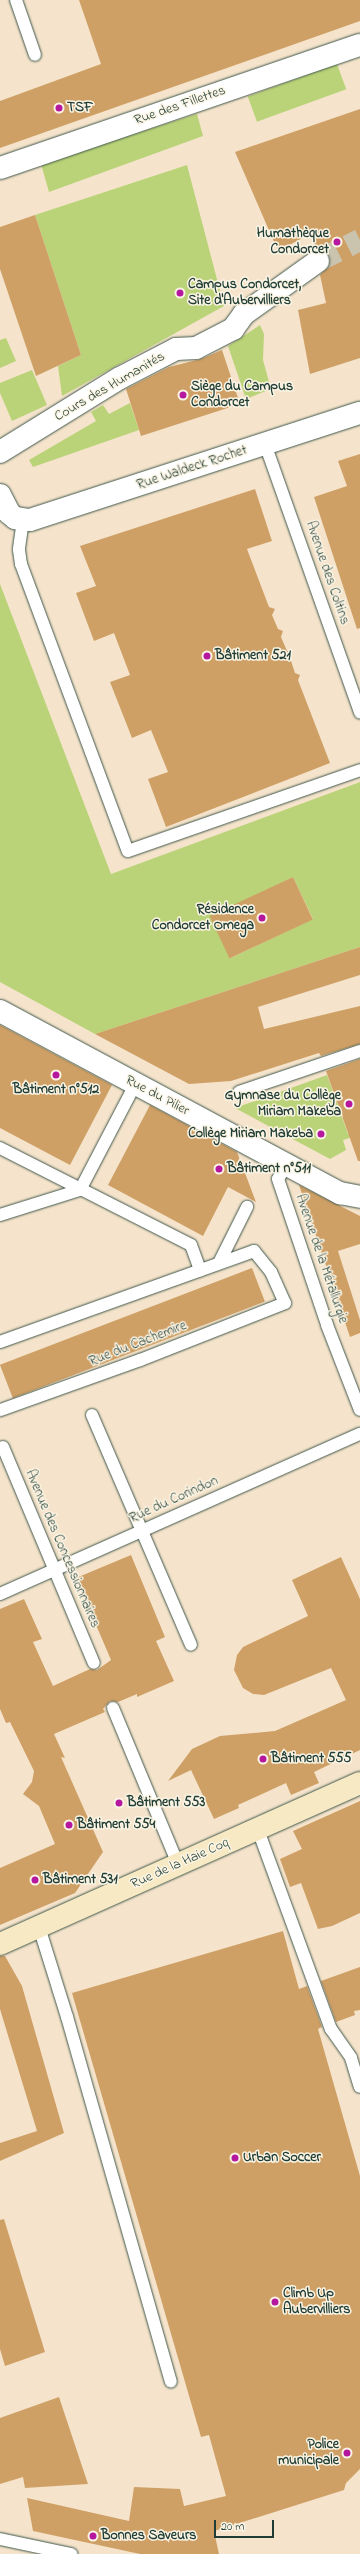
<!DOCTYPE html>
<html>
<head>
<meta charset="utf-8">
<style>
	body { margin:0 }
	#map { position:relative; width:360px; height:2554px; overflow:hidden; background:#f5e4cb; font-family:"Indie Flower",sans-serif }
	div>[style] { position:absolute }
	.green>* { inset:0; background:#bad378; transform-origin:0 0 }
	.building>* { inset:0; background:#cfa066; transform-origin:0 0 }
	.street-tunnel>* { height:22px; margin-top:-11px; transform-origin:0; background:repeating-linear-gradient(90deg,#cac3ad 0 22px,transparent 0 33px) }
	.roads { filter:drop-shadow(0 0 1px #3f564b) drop-shadow(0 0 1px #3f564b) }
	.lane>* { height:12px; margin:-6px; padding:0 6px; transform-origin:6px; border-radius:6px; background:#fff }
	.street>* { height:22px; margin:-11px; padding:0 11px; transform-origin:11px; border-radius:11px; background:#fff }
	.secondary>* { height:22px; margin:-11px; padding:0 11px; transform-origin:11px; border-radius:11px; background:#f7e9c3 }
	.dots>* { width:11px; height:11px; translate:-50% -50%; box-sizing:border-box; border:2px solid #fcf5e5; border-radius:50% }
	span { translate:-50% -50%; white-space:nowrap; text-align:center; line-height:1.15; -webkit-text-stroke:3px #fcf5e5; paint-order:stroke }
	.street-label { font-size:14px; color:#1f3d34 }
	.poi-label { font-size:14px; color:#1f3d34; font-weight:700 }
	.left { translate:0 -50%; text-align:left }
	.right { translate:-100% -50%; text-align:right }
	.scale { position:absolute; left:214px; top:2520px; width:60px; height:18px; box-sizing:border-box; border:2px solid #1f3d34; border-top:0; padding-left:5px; font-size:12px; line-height:14px; white-space:nowrap; color:#1f3d34; -webkit-text-stroke:3px #fcf5e5; paint-order:stroke }
</style>
</head>
<body>
<div id="map">
	<div class="green">
		<div style="left:337px;top:64px;width:27px;height:95px;rotate:70deg"></div>
		<div style="clip-path:polygon(197px 114px,203px 136px,49px 192px,41px 164px)"></div>
		<div style="clip-path:polygon(187px 165px,224px 306px,62px 396px,58px 366px,81px 355px,35px 215px)"></div>
		<div style="clip-path:polygon(260px 325px,264px 334px,263px 360px,271px 389px,246px 399px,228px 346px)"></div>
		<div style="clip-path:polygon(6px 338px,16px 361px,0 368px,0 340px)"></div>
		<div style="clip-path:polygon(32px 370px,47px 405px,12px 421px,0 393px,0 383px)"></div>
		<div style="clip-path:polygon(130px 403px,139px 430px,33px 467px,29px 460px,96px 421px,91px 412px,103px 405px,109px 414px)"></div>
		<div style="clip-path:polygon(evenodd,0 584px,111px 874px,360px 782px,360px 947px,95px 1034px,0 982px,0 584px,293px 877px,313px 919px,231px 958px,211px 917px,246px 900px,250px 907px,257px 895px,293px 877px)"></div>
		<div style="clip-path:polygon(327px 1075px,348px 1134px,351px 1133px,353px 1137px,343px 1140px,346px 1150px,330px 1159px,235px 1108px)"></div>
	</div>
	<div class="building">
		<div style="clip-path:polygon(79px 0,360px 0,360px 21px,0 148px,0 101px,101px 64px)"></div>
		<div style="clip-path:polygon(360px 109px,360px 358px,310px 374px,298px 310px,326px 303px,320px 275px,329px 266px,330px 259px,323px 250px,315px 249px,312px 233px,278px 251px,235px 152px)"></div>
		<div style="clip-path:polygon(35px 215px,81px 355px,36px 376px,0 269px,0 227px)"></div>
		<div style="clip-path:polygon(222px 350px,240px 404px,141px 436px,126px 389px,169px 367px,201px 359px)"></div>
		<div style="clip-path:polygon(360px 454px,360px 628px,357px 629px,314px 497px,347px 486px,338px 461px)"></div>
		<div style="clip-path:polygon(255px 489px,272px 541px,247px 549px,269px 607px,275px 609px,272px 615px,278px 629px,283px 631px,281px 637px,287px 651px,292px 653px,290px 658px,295px 673px,300px 675px,298px 680px,330px 763px,166px 827px,148px 779px,168px 772px,151px 730px,132px 738px,110px 682px,130px 675px,114px 633px,94px 641px,76px 593px,96px 586px,80px 546px)"></div>
		<div style="left:293px;top:877px;width:47px;height:92px;rotate:65deg"></div>
		<div style="clip-path:polygon(360px 947px,360px 975px,258px 1007px,264px 1029px,360px 1006px,360px 1044px,321px 1056px,319px 1053px,231px 1081px,189px 1084px,95px 1034px)"></div>
		<div style="clip-path:polygon(0 1025px,112px 1085px,70px 1165px,0 1128px)"></div>
		<div style="clip-path:polygon(360px 1059px,360px 1161px,358px 1161px,326px 1071px)"></div>
		<div style="clip-path:polygon(150px 1105px,237px 1152px,256px 1202px,228px 1187px,203px 1236px,108px 1185px)"></div>
		<div style="clip-path:polygon(299px 1185px,360px 1216px,360px 1244px,338px 1251px,360px 1320px,360px 1333px,350px 1337px)"></div>
		<div style="left:252px;top:1268px;width:36px;height:270px;rotate:69deg"></div>
		<div style="clip-path:polygon(131px 1555px,165px 1637px,156px 1641px,174px 1681px,137px 1697px,137px 1694px,118px 1702px,110px 1701px,103px 1709px,105px 1712px,54px 1734px,65px 1758px,61px 1757px,103px 1852px,75px 1893px,0 1925px,0 1868px,55px 1844px,39px 1806px,23px 1794px,32px 1782px,34px 1771px,10px 1722px,6px 1723px,0 1709px,0 1609px,24px 1599px,42px 1639px,33px 1642px,53px 1686px,90px 1669px,97px 1670px,111px 1660px,76px 1578px)"></div>
		<div style="clip-path:polygon(341px 1557px,360px 1599px,360px 1750px,314px 1772px,319px 1783px,291px 1795px,286px 1783px,238px 1805px,239px 1808px,214px 1819px,191px 1770px,168px 1781px,192px 1749px,220px 1736px,275px 1731px,346px 1700px,331px 1668px,264px 1695px,253px 1694px,243px 1688px,234px 1670px,237px 1655px,243px 1647px,308px 1616px,292px 1580px)"></div>
		<div style="clip-path:polygon(360px 1801px,360px 1913px,332px 1926px,318px 1929px,301px 1883px,290px 1887px,280px 1859px,302px 1849px,293px 1831px)"></div>
		<div style="clip-path:polygon(283px 1931px,299px 1989px,307px 1986px,322px 2027px,318px 2029px,360px 2176px,360px 2469px,346px 2483px,344px 2490px,214px 2531px,219px 2554px,140px 2554px,33px 2531px,27px 2498px,129px 2521px,134px 2487px,180px 2489px,184px 2506px,226px 2496px,209px 2435px,201px 2437px,72px 1993px)"></div>
		<div style="clip-path:polygon(0 1956px,5px 1956px,22px 1986px,64px 2133px,0 2161px,0 2143px,37px 2131px,0 2009px)"></div>
		<div style="clip-path:polygon(360px 1967px,360px 2010px,354px 2011px,355px 2015px,336px 2022px,321px 1981px)"></div>
		<div style="clip-path:polygon(4px 2219px,45px 2352px,5px 2366px,0 2349px,0 2220px)"></div>
		<div style="clip-path:polygon(59px 2397px,88px 2484px,25px 2488px,23px 2477px,0 2484px,0 2418px)"></div>
	</div>
	<div class="street-tunnel">
		<div style="left:318px;top:261px;width:47px;rotate:-26.6deg"></div>
	</div>
	<div class="roads">
		<div class="lane">
			<div style="left:16px;top:0;width:58px;rotate:70.9deg"></div>
			<div style="left:265px;top:444px;width:285px;rotate:70.5deg"></div>
			<div style="left:23px;top:520px;width:30px;rotate:98deg"></div>
			<div style="left:19px;top:550px;width:14px;rotate:82deg"></div>
			<div style="left:21px;top:564px;width:306px;rotate:69.6deg"></div>
			<div style="left:128px;top:851px;width:246px;rotate:-19.2deg"></div>
			<div style="left:239px;top:1092px;width:128px;rotate:-18.7deg"></div>
			<div style="left:0;top:1148px;width:214px;rotate:26.9deg"></div>
			<div style="left:191px;top:1245px;width:27px;rotate:70deg"></div>
			<div style="left:287px;top:1164px;width:17px;rotate:121deg"></div>
			<div style="left:278px;top:1179px;width:154px;rotate:71.4deg"></div>
			<div style="left:327px;top:1325px;width:91px;rotate:68.8deg"></div>
			<div style="left:0;top:1215px;width:84px;rotate:-17.4deg"></div>
			<div style="left:80px;top:1190px;width:119px;rotate:-62.4deg"></div>
			<div style="left:219px;top:1263px;width:63px;rotate:-63.4deg"></div>
			<div style="left:0;top:1342px;width:270px;rotate:-19.7deg"></div>
			<div style="left:254px;top:1251px;width:27px;rotate:51deg"></div>
			<div style="left:271px;top:1272px;width:34px;rotate:66deg"></div>
			<div style="left:285px;top:1303px;width:156px;rotate:158.5deg"></div>
			<div style="left:140px;top:1360px;width:149px;rotate:160.3deg"></div>
			<div style="left:92px;top:1415px;width:250px;rotate:66.7deg"></div>
			<div style="left:3px;top:1447px;width:234px;rotate:67.2deg"></div>
			<div style="left:0;top:1594px;width:394px;rotate:-24deg"></div>
			<div style="left:113px;top:1708px;width:169px;rotate:67.4deg"></div>
			<div style="left:258px;top:1830px;width:212px;rotate:69.9deg"></div>
			<div style="left:331px;top:2029px;width:35px;rotate:55deg"></div>
			<div style="left:351px;top:2058px;width:30px;rotate:73deg"></div>
			<div style="left:39px;top:1927px;width:94px;rotate:72.7deg"></div>
			<div style="left:67px;top:2017px;width:379px;rotate:74.1deg"></div>
			<div style="left:0;top:2539px;width:73px;rotate:11.9deg"></div>
		</div>
		<div class="street">
			<div style="left:0;top:168px;width:380px;rotate:-18.9deg"></div>
			<div style="left:0;top:452px;width:141px;rotate:-31.7deg"></div>
			<div style="left:120px;top:378px;width:63px;rotate:-27.4deg"></div>
			<div style="left:176px;top:349px;width:20px;rotate:-3deg"></div>
			<div style="left:196px;top:348px;width:42px;rotate:-27.2deg"></div>
			<div style="left:233px;top:329px;width:19px;rotate:-54deg"></div>
			<div style="left:244px;top:314px;width:91px;rotate:-35.6deg"></div>
			<div style="left:0;top:495px;width:20px;rotate:63deg"></div>
			<div style="left:9px;top:513px;width:8px;rotate:40deg"></div>
			<div style="left:15px;top:518px;width:15px;rotate:8deg"></div>
			<div style="left:30px;top:520px;width:347px;rotate:-18deg"></div>
			<div style="left:0;top:1011px;width:386px;rotate:28.2deg"></div>
			<div style="left:340px;top:1193px;width:20px;rotate:11deg"></div>
		</div>
		<div class="secondary">
			<div style="left:0;top:1944px;width:394px;rotate:-24.1deg"></div>
		</div>
	</div>
	<div class="dots">
		<div style="left:59px;top:108px;background:#b5179e"></div>
		<div style="left:337px;top:242px;background:#b5179e"></div>
		<div style="left:180px;top:293px;background:#b5179e"></div>
		<div style="left:183px;top:395px;background:#b5179e"></div>
		<div style="left:207px;top:656px;background:#b5179e"></div>
		<div style="left:262px;top:918px;background:#b5179e"></div>
		<div style="left:56px;top:1075px;background:#b5179e"></div>
		<div style="left:349px;top:1104px;background:#b5179e"></div>
		<div style="left:321px;top:1134px;background:#b5179e"></div>
		<div style="left:219px;top:1169px;background:#b5179e"></div>
		<div style="left:263px;top:1759px;background:#b5179e"></div>
		<div style="left:119px;top:1803px;background:#b5179e"></div>
		<div style="left:69px;top:1825px;background:#b5179e"></div>
		<div style="left:35px;top:1880px;background:#b5179e"></div>
		<div style="left:235px;top:2158px;background:#b5179e"></div>
		<div style="left:275px;top:2302px;background:#b5179e"></div>
		<div style="left:347px;top:2453px;background:#b5179e"></div>
		<div style="left:93px;top:2536px;background:#b5179e"></div>
	</div>
	<div class="street-label">
		<span style="left:180px;top:106px;rotate:-19deg">Rue des Fillettes</span>
		<span style="left:110px;top:387px;rotate:-30deg">Cours des Humanités</span>
		<span style="left:192px;top:468px;rotate:-18deg">Rue Waldeck Rochet</span>
		<span style="left:327px;top:573px;rotate:71deg">Avenue des Coltins</span>
		<span style="left:157px;top:1096px;rotate:28deg">Rue du Pilier</span>
		<span style="left:321px;top:1259px;rotate:71deg">Avenue de la Métallurgie</span>
		<span style="left:138px;top:1344px;rotate:-21deg">Rue du Cachemire</span>
		<span style="left:174px;top:1500px;rotate:-24deg">Rue du Corindon</span>
		<span style="left:62px;top:1549px;rotate:67deg">Avenue des Concessionnaires</span>
		<span style="left:180px;top:1864px;rotate:-24deg">Rue de la Haie Coq</span>
	</div>
	<div class="poi-label">
		<span class="left" style="left:67px;top:108px">TSF</span>
		<span class="right" style="left:329px;top:242px">Humathèque<br>Condorcet</span>
		<span class="left" style="left:188px;top:293px">Campus Condorcet,<br>Site d'Aubervilliers</span>
		<span class="left" style="left:191px;top:395px">Siège du Campus<br>Condorcet</span>
		<span class="left" style="left:215px;top:656px">Bâtiment 521</span>
		<span class="right" style="left:254px;top:918px">Résidence<br>Condorcet Omega</span>
		<span style="left:56px;top:1090px">Bâtiment n°512</span>
		<span class="right" style="left:341px;top:1104px">Gymnase du Collège<br>Miriam Makeba</span>
		<span class="right" style="left:313px;top:1134px">Collège Miriam Makeba</span>
		<span class="left" style="left:227px;top:1169px">Bâtiment n°511</span>
		<span class="left" style="left:271px;top:1759px">Bâtiment 555</span>
		<span class="left" style="left:127px;top:1803px">Bâtiment 553</span>
		<span class="left" style="left:77px;top:1825px">Bâtiment 554</span>
		<span class="left" style="left:43px;top:1880px">Bâtiment 531</span>
		<span class="left" style="left:243px;top:2158px">Urban Soccer</span>
		<span class="left" style="left:283px;top:2302px">Climb Up<br>Aubervilliers</span>
		<span class="right" style="left:339px;top:2453px">Police<br>municipale</span>
		<span class="left" style="left:101px;top:2536px">Bonnes Saveurs</span>
	</div>
	<div class="scale">20 m</div>
</div>
</body>
</html>
